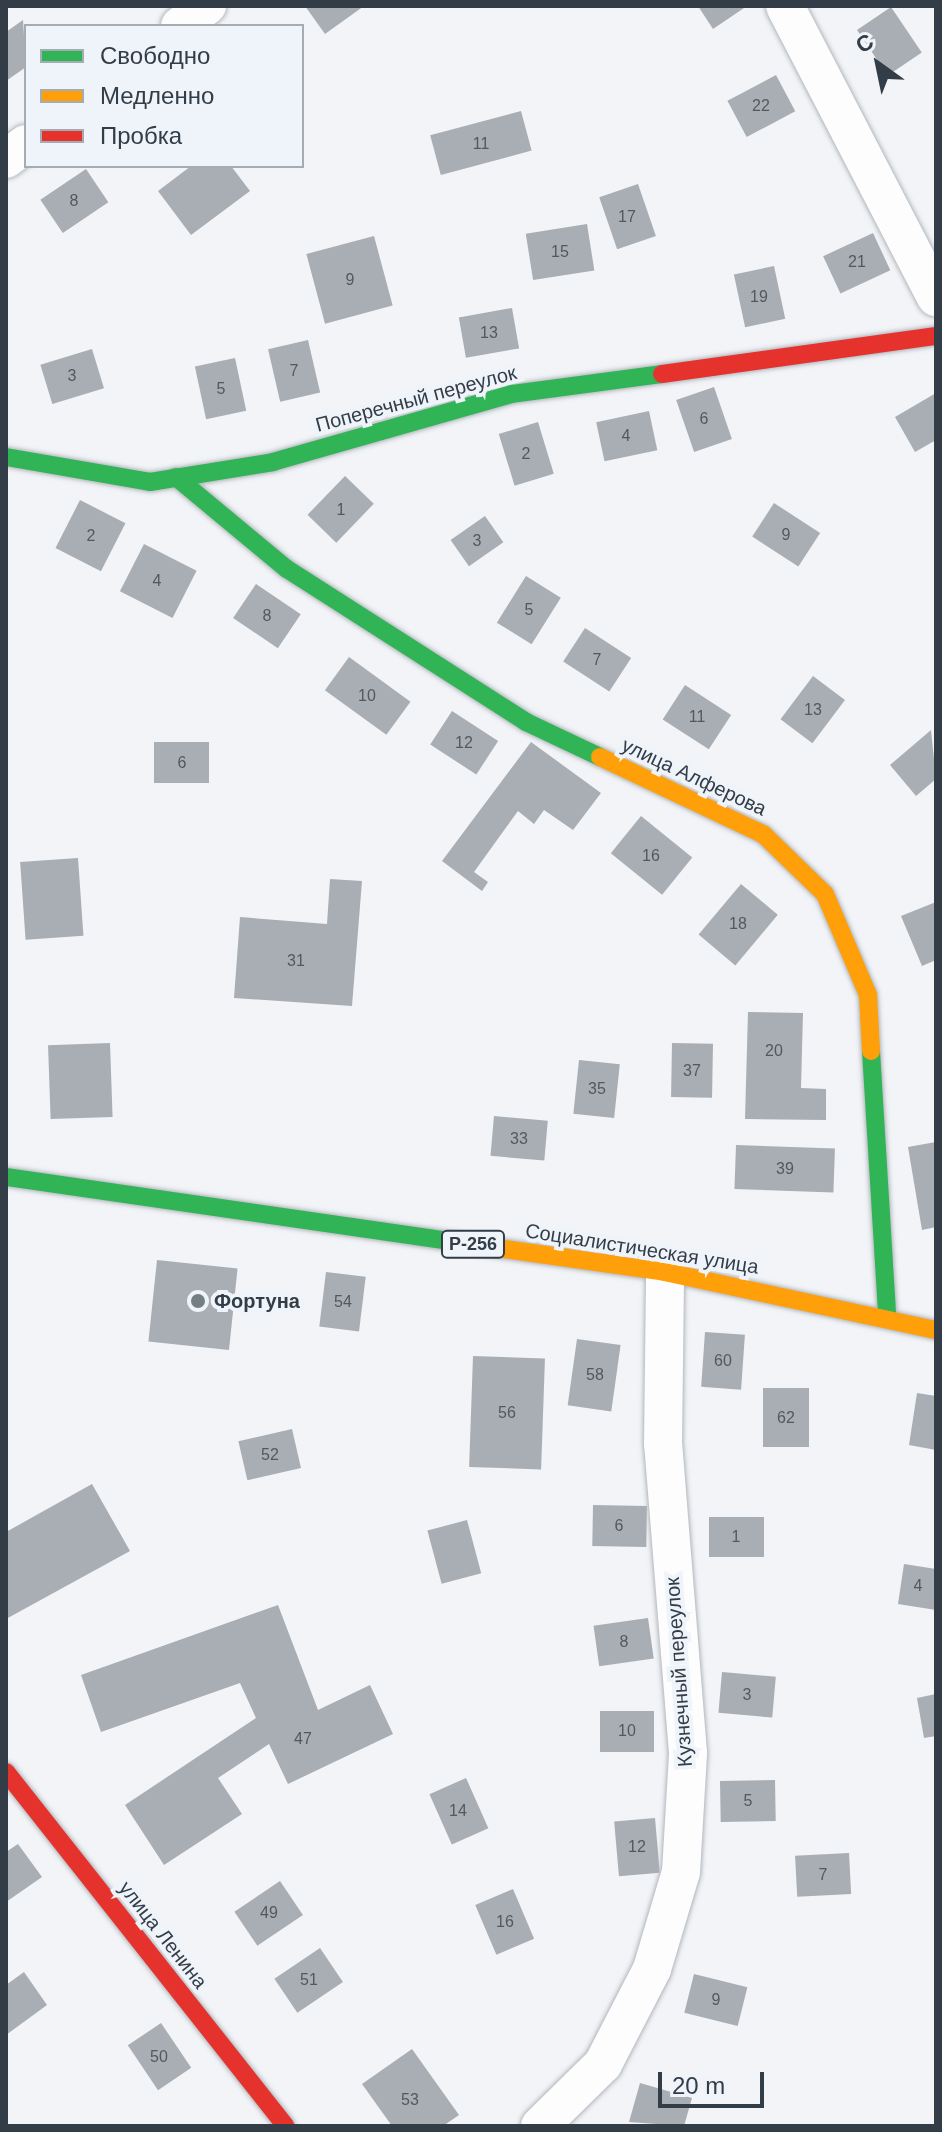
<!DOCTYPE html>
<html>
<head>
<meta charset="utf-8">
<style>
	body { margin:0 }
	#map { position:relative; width:942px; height:2132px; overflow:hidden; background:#f2f4f7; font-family:Helvetica,sans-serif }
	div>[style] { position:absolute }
	.building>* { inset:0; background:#a8aeb4; transform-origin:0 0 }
	.roads { filter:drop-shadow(0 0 2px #b2b7bd) drop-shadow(0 0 2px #b2b7bd) }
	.street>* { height:38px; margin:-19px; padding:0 19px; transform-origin:19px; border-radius:19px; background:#fdfdfe }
	.fast>* { height:18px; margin:-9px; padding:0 9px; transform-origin:9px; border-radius:9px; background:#30b455 }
	.slow>* { height:18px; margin:-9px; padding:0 9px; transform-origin:9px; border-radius:9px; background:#ff9f0a }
	.jam>* { height:18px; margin:-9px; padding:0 9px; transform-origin:9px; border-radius:9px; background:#e5322d }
	.dots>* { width:22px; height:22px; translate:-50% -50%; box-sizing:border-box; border:4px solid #eff4fa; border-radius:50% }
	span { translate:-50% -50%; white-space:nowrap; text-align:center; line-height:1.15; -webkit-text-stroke:8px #eff4fa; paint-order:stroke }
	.number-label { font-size:16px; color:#505963 }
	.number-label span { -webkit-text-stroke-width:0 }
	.shield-label span { padding:2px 6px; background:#eff4fa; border:2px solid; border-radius:6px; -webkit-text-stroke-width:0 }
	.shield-label { font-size:18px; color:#323d48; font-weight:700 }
	.street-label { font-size:20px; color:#323d48 }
	.poi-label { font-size:20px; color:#323d48; font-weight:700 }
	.left { translate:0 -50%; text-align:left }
	.frame { position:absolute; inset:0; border:8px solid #323d48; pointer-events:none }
	.legend { position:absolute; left:24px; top:24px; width:280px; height:144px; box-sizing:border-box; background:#eff4fa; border:2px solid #a3abb3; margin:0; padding:10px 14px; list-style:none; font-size:24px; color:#323d48 }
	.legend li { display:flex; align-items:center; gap:16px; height:40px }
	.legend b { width:40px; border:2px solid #a3abb3 }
	.north { position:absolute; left:838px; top:24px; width:80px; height:80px; -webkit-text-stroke:6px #eff4fa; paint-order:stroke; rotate:327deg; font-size:22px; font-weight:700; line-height:32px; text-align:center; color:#323d48 }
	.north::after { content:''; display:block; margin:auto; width:28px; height:36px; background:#323d48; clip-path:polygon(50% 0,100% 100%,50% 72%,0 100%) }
	.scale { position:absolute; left:658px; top:2072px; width:106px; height:36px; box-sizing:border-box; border:4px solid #323d48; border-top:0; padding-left:10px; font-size:24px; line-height:28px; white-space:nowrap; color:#323d48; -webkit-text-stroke:6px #eff4fa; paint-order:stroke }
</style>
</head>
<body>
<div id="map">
	<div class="building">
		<div style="clip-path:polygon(305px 6px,364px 6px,325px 34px)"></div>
		<div style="clip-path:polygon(698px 6px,747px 6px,713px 29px)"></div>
		<div style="left:891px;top:7px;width:55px;height:41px;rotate:56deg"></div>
		<div style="clip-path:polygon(23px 20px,26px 67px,6px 81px,6px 32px)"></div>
		<div style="left:776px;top:75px;width:41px;height:55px;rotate:62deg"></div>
		<div style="left:521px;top:111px;width:41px;height:94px;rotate:75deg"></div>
		<div style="clip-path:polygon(191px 166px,231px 166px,250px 191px,191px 235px,158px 191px)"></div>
		<div style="left:86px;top:169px;width:40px;height:55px;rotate:56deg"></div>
		<div style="left:638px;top:184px;width:55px;height:41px;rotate:71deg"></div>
		<div style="left:587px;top:224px;width:47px;height:62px;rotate:81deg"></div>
		<div style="left:873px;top:233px;width:41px;height:55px;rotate:65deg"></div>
		<div style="left:374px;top:236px;width:72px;height:70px;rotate:75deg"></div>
		<div style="left:774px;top:266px;width:54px;height:41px;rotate:78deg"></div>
		<div style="left:512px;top:308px;width:41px;height:54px;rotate:80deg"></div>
		<div style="left:308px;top:340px;width:54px;height:41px;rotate:77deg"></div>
		<div style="left:92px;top:349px;width:41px;height:54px;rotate:73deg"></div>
		<div style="left:235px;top:358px;width:54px;height:41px;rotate:78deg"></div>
		<div style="left:714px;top:387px;width:55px;height:40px;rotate:71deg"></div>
		<div style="clip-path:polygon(936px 393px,936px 440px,915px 452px,895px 417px)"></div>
		<div style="left:649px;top:411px;width:40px;height:54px;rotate:78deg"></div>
		<div style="left:538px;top:422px;width:54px;height:41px;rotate:73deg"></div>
		<div style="left:345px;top:476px;width:40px;height:54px;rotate:44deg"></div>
		<div style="left:80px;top:500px;width:51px;height:54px;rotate:27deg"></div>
		<div style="left:774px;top:503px;width:55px;height:40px;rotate:33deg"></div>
		<div style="left:485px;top:516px;width:32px;height:42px;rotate:55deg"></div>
		<div style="left:144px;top:544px;width:59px;height:53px;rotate:27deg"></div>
		<div style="left:526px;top:576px;width:41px;height:55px;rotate:32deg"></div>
		<div style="left:256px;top:584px;width:54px;height:41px;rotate:34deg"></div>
		<div style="left:585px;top:628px;width:55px;height:40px;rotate:33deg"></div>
		<div style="left:349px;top:657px;width:76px;height:41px;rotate:36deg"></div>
		<div style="left:813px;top:676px;width:40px;height:54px;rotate:37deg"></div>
		<div style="left:685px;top:685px;width:55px;height:41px;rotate:33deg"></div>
		<div style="left:452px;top:711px;width:55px;height:40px;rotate:33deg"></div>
		<div style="clip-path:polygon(931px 730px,936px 779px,916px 796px,890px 765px)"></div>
		<div style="left:209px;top:742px;width:41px;height:55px;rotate:90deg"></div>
		<div style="clip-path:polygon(531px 742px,601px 793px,573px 830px,544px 810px,534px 824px,518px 811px,474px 872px,488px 882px,482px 891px,442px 861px)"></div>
		<div style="left:641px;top:816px;width:66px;height:48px;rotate:39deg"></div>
		<div style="left:78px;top:858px;width:78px;height:58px;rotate:86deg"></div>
		<div style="clip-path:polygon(330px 879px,362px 881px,352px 1006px,234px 998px,240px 917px,327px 924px)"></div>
		<div style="left:741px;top:884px;width:48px;height:66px;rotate:40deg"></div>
		<div style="clip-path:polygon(936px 902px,936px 960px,922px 966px,901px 916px)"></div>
		<div style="clip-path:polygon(748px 1012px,803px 1013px,801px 1088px,826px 1089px,826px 1120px,745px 1119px)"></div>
		<div style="left:110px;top:1043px;width:74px;height:62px;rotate:88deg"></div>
		<div style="left:672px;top:1043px;width:41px;height:54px;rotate:1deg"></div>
		<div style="left:579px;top:1060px;width:41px;height:54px;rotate:6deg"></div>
		<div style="left:494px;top:1116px;width:54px;height:40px;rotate:5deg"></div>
		<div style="clip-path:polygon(936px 1142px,936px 1227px,922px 1230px,908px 1147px)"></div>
		<div style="left:736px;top:1145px;width:99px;height:44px;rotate:2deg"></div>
		<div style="left:157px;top:1260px;width:81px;height:82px;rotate:6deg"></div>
		<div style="left:326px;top:1272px;width:40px;height:55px;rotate:7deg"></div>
		<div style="left:705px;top:1332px;width:40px;height:55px;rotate:4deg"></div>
		<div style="left:577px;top:1339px;width:44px;height:67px;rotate:8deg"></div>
		<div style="left:473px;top:1356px;width:72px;height:111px;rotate:2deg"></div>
		<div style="left:763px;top:1388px;width:46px;height:59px"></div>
		<div style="clip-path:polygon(917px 1393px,936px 1396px,936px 1450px,909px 1445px)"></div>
		<div style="left:292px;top:1429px;width:40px;height:55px;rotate:77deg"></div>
		<div style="clip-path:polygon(92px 1484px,130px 1551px,6px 1619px,6px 1532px)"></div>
		<div style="left:593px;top:1505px;width:54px;height:41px;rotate:1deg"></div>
		<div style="left:709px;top:1517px;width:55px;height:40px"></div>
		<div style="left:467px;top:1520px;width:55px;height:41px;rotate:75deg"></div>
		<div style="clip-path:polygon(904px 1564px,936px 1569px,936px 1610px,898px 1604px)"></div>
		<div style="clip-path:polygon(278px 1605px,318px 1710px,370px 1685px,393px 1734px,288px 1784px,269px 1744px,218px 1778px,242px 1814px,164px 1865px,125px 1805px,256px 1718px,240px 1683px,101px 1732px,81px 1675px)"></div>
		<div style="left:648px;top:1618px;width:41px;height:55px;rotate:82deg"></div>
		<div style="left:722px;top:1672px;width:54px;height:41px;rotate:5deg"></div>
		<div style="clip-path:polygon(936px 1694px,936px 1736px,924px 1738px,917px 1698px)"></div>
		<div style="left:600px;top:1711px;width:54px;height:41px"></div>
		<div style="left:466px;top:1778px;width:55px;height:40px;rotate:66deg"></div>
		<div style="left:775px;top:1780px;width:41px;height:55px;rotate:89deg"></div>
		<div style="left:655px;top:1818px;width:55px;height:41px;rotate:85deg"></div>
		<div style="clip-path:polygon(18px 1844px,42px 1877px,6px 1902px,6px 1852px)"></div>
		<div style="left:849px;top:1853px;width:41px;height:54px;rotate:87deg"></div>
		<div style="left:280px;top:1881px;width:41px;height:55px;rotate:56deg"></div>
		<div style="left:513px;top:1889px;width:54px;height:41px;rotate:67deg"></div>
		<div style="left:320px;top:1948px;width:41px;height:55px;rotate:56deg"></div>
		<div style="clip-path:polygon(24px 1972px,47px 2005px,6px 2035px,6px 1985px)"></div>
		<div style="left:694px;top:1974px;width:55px;height:40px;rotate:14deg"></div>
		<div style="left:161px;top:2023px;width:54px;height:40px;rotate:56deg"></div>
		<div style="clip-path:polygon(412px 2049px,459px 2115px,443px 2126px,392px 2126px,362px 2084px)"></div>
		<div style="clip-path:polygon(640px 2083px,692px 2098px,684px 2126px,629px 2122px)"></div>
	</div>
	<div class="roads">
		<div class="street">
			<div style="left:785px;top:6px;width:328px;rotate:62.6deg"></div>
			<div style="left:180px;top:26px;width:34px;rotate:-37deg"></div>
			<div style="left:6px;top:159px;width:25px;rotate:-37deg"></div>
			<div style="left:540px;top:2126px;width:88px;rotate:-44.5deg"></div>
			<div style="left:603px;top:2064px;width:107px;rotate:-62.7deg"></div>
			<div style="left:652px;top:1969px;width:101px;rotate:-73.4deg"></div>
			<div style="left:681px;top:1872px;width:119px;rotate:-86.6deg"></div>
			<div style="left:688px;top:1753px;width:310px;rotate:-94.6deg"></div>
			<div style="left:663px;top:1444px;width:172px;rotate:-89.3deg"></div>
		</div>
		<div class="fast">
			<div style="left:6px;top:457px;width:146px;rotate:9.8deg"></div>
			<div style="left:150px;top:482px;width:125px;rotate:-9.2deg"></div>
			<div style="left:273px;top:462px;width:248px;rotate:-15.9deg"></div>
			<div style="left:512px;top:394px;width:151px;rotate:-7.6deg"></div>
			<div style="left:176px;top:477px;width:144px;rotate:39.7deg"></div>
			<div style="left:287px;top:569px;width:284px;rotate:32.6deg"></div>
			<div style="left:526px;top:722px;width:82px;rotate:25.3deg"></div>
			<div style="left:871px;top:1051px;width:263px;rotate:86.5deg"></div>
			<div style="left:6px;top:1177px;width:468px;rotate:8.2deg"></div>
		</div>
		<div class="slow">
			<div style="left:600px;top:757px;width:180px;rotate:25.3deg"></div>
			<div style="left:763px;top:834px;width:86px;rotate:44.1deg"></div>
			<div style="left:825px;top:894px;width:110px;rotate:66.9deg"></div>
			<div style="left:868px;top:995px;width:56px;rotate:86.9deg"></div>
			<div style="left:469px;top:1244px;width:198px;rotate:8.1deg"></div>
			<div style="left:665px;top:1272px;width:277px;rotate:12.1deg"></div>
		</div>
		<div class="jam">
			<div style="left:662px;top:374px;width:277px;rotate:-7.9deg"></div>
			<div style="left:6px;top:1772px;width:451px;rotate:51.7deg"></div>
		</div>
	</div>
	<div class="dots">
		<div style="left:198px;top:1301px;background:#757d85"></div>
	</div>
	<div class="number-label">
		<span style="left:761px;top:106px">22</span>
		<span style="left:481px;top:144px">11</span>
		<span style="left:74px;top:201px">8</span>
		<span style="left:627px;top:217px">17</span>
		<span style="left:560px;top:252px">15</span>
		<span style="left:857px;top:262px">21</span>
		<span style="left:350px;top:280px">9</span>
		<span style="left:759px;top:297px">19</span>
		<span style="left:489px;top:333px">13</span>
		<span style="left:294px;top:371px">7</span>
		<span style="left:72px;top:376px">3</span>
		<span style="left:221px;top:389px">5</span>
		<span style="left:704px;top:419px">6</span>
		<span style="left:626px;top:436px">4</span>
		<span style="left:526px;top:454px">2</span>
		<span style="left:341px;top:510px">1</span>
		<span style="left:786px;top:535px">9</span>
		<span style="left:91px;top:536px">2</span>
		<span style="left:477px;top:541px">3</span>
		<span style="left:157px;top:581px">4</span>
		<span style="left:529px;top:610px">5</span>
		<span style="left:267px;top:616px">8</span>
		<span style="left:597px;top:660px">7</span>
		<span style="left:367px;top:696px">10</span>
		<span style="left:813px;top:710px">13</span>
		<span style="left:697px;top:717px">11</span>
		<span style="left:464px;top:743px">12</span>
		<span style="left:182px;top:763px">6</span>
		<span style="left:651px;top:856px">16</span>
		<span style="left:738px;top:924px">18</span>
		<span style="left:296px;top:961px">31</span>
		<span style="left:774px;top:1051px">20</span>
		<span style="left:692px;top:1071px">37</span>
		<span style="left:597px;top:1089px">35</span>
		<span style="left:519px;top:1139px">33</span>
		<span style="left:785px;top:1169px">39</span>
		<span style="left:343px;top:1302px">54</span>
		<span style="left:723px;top:1361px">60</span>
		<span style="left:595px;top:1375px">58</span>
		<span style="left:507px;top:1413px">56</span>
		<span style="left:786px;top:1418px">62</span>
		<span style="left:270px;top:1455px">52</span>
		<span style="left:619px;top:1526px">6</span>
		<span style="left:736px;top:1537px">1</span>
		<span style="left:918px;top:1586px">4</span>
		<span style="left:624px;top:1642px">8</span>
		<span style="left:747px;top:1695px">3</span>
		<span style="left:627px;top:1731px">10</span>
		<span style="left:303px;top:1739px">47</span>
		<span style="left:748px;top:1801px">5</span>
		<span style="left:458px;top:1811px">14</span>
		<span style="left:637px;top:1847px">12</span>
		<span style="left:823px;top:1875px">7</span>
		<span style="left:269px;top:1913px">49</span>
		<span style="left:505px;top:1922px">16</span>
		<span style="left:309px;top:1980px">51</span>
		<span style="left:716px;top:2000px">9</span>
		<span style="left:159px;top:2057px">50</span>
		<span style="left:410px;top:2100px">53</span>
	</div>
	<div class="shield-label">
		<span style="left:473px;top:1244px">Р-256</span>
	</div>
	<div class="street-label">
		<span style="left:416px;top:399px;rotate:-15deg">Поперечный переулок</span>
		<span style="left:694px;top:777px;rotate:25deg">улица Алферова</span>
		<span style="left:642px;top:1249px;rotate:9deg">Социалистическая улица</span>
		<span style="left:679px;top:1672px;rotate:-94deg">Кузнечный переулок</span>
		<span style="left:163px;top:1935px;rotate:52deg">улица Ленина</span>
	</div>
	<div class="poi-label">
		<span class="left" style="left:214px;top:1301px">Фортуна</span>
	</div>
	<div class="frame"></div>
	<ul class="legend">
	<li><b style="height:10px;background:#30b455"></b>Свободно</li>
	<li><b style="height:10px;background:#ff9f0a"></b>Медленно</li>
	<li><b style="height:10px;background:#e5322d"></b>Пробка</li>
	</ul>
	<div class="north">С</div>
	<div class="scale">20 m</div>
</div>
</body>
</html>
